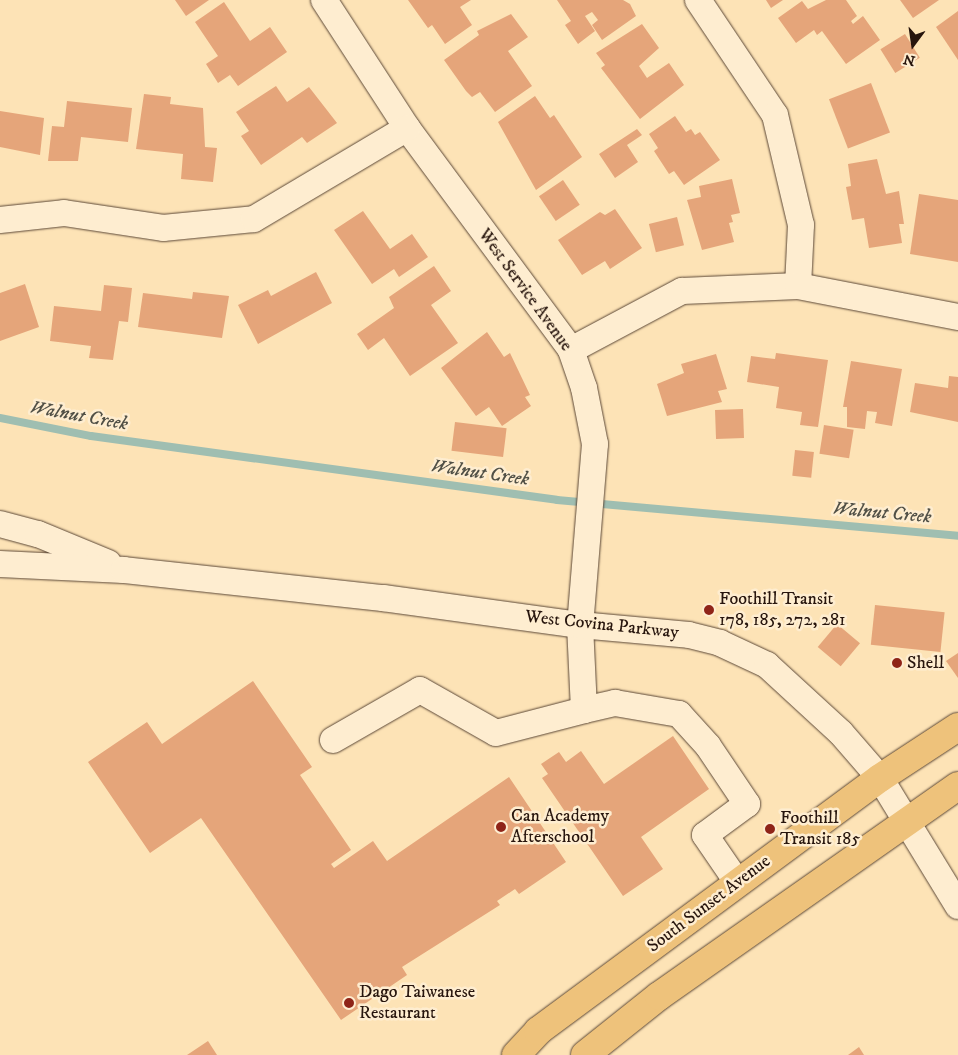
<!DOCTYPE html>
<html>
<head>
<meta charset="utf-8">
<style>
	body { margin:0 }
	#map { position:relative; width:958px; height:1055px; overflow:hidden; background:#fde3b6; font-family:"IM FELL DW Pica",serif }
	div>[style] { position:absolute }
	.stream>* { height:8px; margin:-4px; padding:0 4px; transform-origin:4px; border-radius:4px; background:#9fbeb1 }
	.building>* { inset:0; background:#e5a57a; transform-origin:0 0 }
	.roads { filter:drop-shadow(0 0 1px #5c4837) drop-shadow(0 0 1px #5c4837) }
	.minor>* { height:26px; margin:-13px; padding:0 13px; transform-origin:13px; border-radius:13px; background:#feedd0 }
	.major>* { height:28px; margin:-14px; padding:0 14px; transform-origin:14px; border-radius:14px; background:#eec27b }
	.dots>* { width:14px; height:14px; translate:-50% -50%; box-sizing:border-box; border:2px solid #feedd0; border-radius:50% }
	span { translate:-50% -50%; white-space:nowrap; text-align:center; line-height:1.15; -webkit-text-stroke:5px #feedd0; paint-order:stroke }
	.street-label { font-size:18px; color:#27150d }
	.poi-label { font-size:18px; color:#27150d }
	.left { translate:0 -50%; text-align:left }
	.water-label { font-size:19px; color:#515046; font-style:italic }
	.north { position:absolute; left:888px; top:20px; width:50px; height:50px; -webkit-text-stroke:4px #feedd0; paint-order:stroke; rotate:194deg; font-size:14px; font-weight:700; line-height:20px; text-align:center; color:#27150d }
	.north::after { content:''; display:block; margin:auto; width:18px; height:22px; background:#27150d; clip-path:polygon(50% 0,100% 100%,50% 72%,0 100%) }
</style>
</head>
<body>
<div id="map">
	<div class="stream">
		<div style="left:0;top:418px;width:93px;rotate:11.2deg"></div>
		<div style="left:91px;top:436px;width:470px;rotate:7.8deg"></div>
		<div style="left:557px;top:500px;width:403px;rotate:5.1deg"></div>
	</div>
	<div class="building">
		<div style="clip-path:polygon(175px 0,209px 0,186px 16px)"></div>
		<div style="clip-path:polygon(408px 0,471px 0,460px 7px,472px 25px,445px 44px,432px 25px,428px 28px)"></div>
		<div style="clip-path:polygon(557px 0,623px 0,630px 4px,636px 16px,602px 40px,592px 25px,598px 20px,592px 12px,585px 16px,595px 31px,578px 44px,565px 25px,571px 21px)"></div>
		<div style="clip-path:polygon(766px 0,783px 0,771px 8px)"></div>
		<div style="clip-path:polygon(826px 0,846px 0,857px 16px,851px 21px,853px 24px,863px 16px,880px 40px,846px 64px,822px 31px,817px 35px,814px 30px,796px 43px,778px 18px,802px 1px,808px 9px)"></div>
		<div style="clip-path:polygon(900px 0,939px 0,913px 18px)"></div>
		<div style="clip-path:polygon(224px 2px,250px 41px,270px 27px,287px 52px,238px 86px,230px 75px,218px 83px,206px 64px,218px 56px,195px 22px)"></div>
		<div style="clip-path:polygon(958px 11px,958px 60px,936px 27px)"></div>
		<div style="clip-path:polygon(511px 14px,528px 37px,508px 51px,532px 86px,495px 112px,480px 92px,472px 97px,466px 91px,444px 60px,479px 35px,477px 31px)"></div>
		<div style="clip-path:polygon(642px 24px,659px 48px,639px 66px,647px 78px,669px 63px,684px 85px,640px 119px,601px 68px,605px 65px,596px 53px)"></div>
		<div style="left:905px;top:34px;width:28px;height:29px;rotate:58deg"></div>
		<div style="left:871px;top:83px;width:53px;height:45px;rotate:69deg"></div>
		<div style="clip-path:polygon(276px 86px,287px 102px,309px 87px,337px 123px,307px 143px,302px 137px,261px 165px,241px 136px,249px 131px,236px 112px)"></div>
		<div style="clip-path:polygon(144px 94px,171px 97px,170px 104px,203px 108px,205px 147px,217px 148px,213px 182px,181px 179px,183px 154px,136px 149px)"></div>
		<div style="clip-path:polygon(535px 96px,550px 118px,554px 115px,582px 157px,536px 190px,498px 122px)"></div>
		<div style="clip-path:polygon(67px 101px,132px 108px,128px 142px,81px 137px,78px 161px,48px 161px,52px 126px,64px 127px)"></div>
		<div style="clip-path:polygon(0 111px,44px 118px,40px 155px,0 147px)"></div>
		<div style="clip-path:polygon(675px 116px,686px 132px,691px 129px,695px 135px,700px 132px,720px 160px,684px 185px,674px 171px,669px 174px,654px 151px,658px 148px,649px 134px)"></div>
		<div style="clip-path:polygon(637px 129px,642px 135px,627px 145px,638px 162px,615px 178px,599px 154px)"></div>
		<div style="clip-path:polygon(877px 159px,886px 194px,899px 191px,904px 224px,899px 224px,902px 243px,869px 248px,864px 218px,852px 220px,846px 187px,851px 186px,848px 164px)"></div>
		<div style="clip-path:polygon(732px 179px,740px 213px,731px 215px,733px 222px,729px 223px,734px 242px,702px 250px,687px 200px,701px 197px,699px 186px)"></div>
		<div style="left:563px;top:180px;width:30px;height:29px;rotate:56deg"></div>
		<div style="clip-path:polygon(919px 194px,958px 200px,958px 262px,910px 254px)"></div>
		<div style="clip-path:polygon(615px 209px,642px 248px,610px 269px,605px 261px,582px 275px,558px 240px,600px 212px,605px 215px)"></div>
		<div style="clip-path:polygon(363px 211px,390px 249px,412px 234px,428px 257px,399px 277px,394px 269px,372px 284px,334px 230px)"></div>
		<div style="left:677px;top:217px;width:29px;height:29px;rotate:76deg"></div>
		<div style="clip-path:polygon(434px 266px,451px 291px,431px 305px,458px 343px,410px 376px,384px 338px,368px 350px,357px 334px,394px 308px,389px 297px)"></div>
		<div style="clip-path:polygon(316px 272px,332px 303px,258px 344px,238px 305px,268px 290px,271px 296px)"></div>
		<div style="clip-path:polygon(25px 284px,39px 327px,0 341px,0 293px)"></div>
		<div style="clip-path:polygon(104px 285px,132px 288px,128px 322px,119px 321px,113px 360px,89px 358px,91px 346px,50px 341px,54px 306px,101px 311px)"></div>
		<div style="clip-path:polygon(193px 292px,229px 296px,222px 338px,138px 327px,143px 293px,192px 299px)"></div>
		<div style="clip-path:polygon(487px 332px,504px 357px,510px 353px,530px 395px,525px 397px,531px 406px,502px 426px,489px 407px,476px 416px,441px 368px)"></div>
		<div style="clip-path:polygon(776px 353px,828px 360px,818px 427px,800px 425px,802px 412px,776px 408px,779px 387px,747px 382px,751px 356px,775px 359px)"></div>
		<div style="clip-path:polygon(716px 354px,727px 389px,718px 391px,722px 402px,667px 416px,657px 384px,684px 373px,681px 364px)"></div>
		<div style="clip-path:polygon(851px 361px,902px 369px,892px 426px,875px 423px,877px 412px,867px 411px,865px 429px,847px 427px,847px 407px,843px 407px)"></div>
		<div style="clip-path:polygon(949px 376px,958px 377px,958px 422px,910px 412px,915px 383px,948px 388px)"></div>
		<div style="left:743px;top:409px;width:29px;height:28px;rotate:88deg"></div>
		<div style="left:455px;top:422px;width:52px;height:29px;rotate:7deg"></div>
		<div style="left:824px;top:425px;width:30px;height:29px;rotate:9deg"></div>
		<div style="left:795px;top:450px;width:19px;height:26px;rotate:6deg"></div>
		<div style="left:875px;top:605px;width:70px;height:40px;rotate:6deg"></div>
		<div style="left:837px;top:624px;width:30px;height:30px;rotate:40deg"></div>
		<div style="clip-path:polygon(958px 653px,958px 678px,946px 661px)"></div>
		<div style="clip-path:polygon(253px 681px,312px 767px,300px 775px,351px 850px,331px 864px,334px 868px,373px 841px,387px 861px,509px 777px,566px 862px,519px 894px,515px 889px,497px 901px,500px 905px,402px 967px,407px 975px,341px 1020px,201px 818px,150px 853px,88px 762px,147px 722px,162px 744px)"></div>
		<div style="clip-path:polygon(673px 736px,709px 789px,641px 837px,663px 869px,623px 896px,542px 778px,548px 774px,541px 764px,559px 752px,566px 762px,581px 751px,604px 784px)"></div>
		<div style="clip-path:polygon(208px 1041px,217px 1055px,187px 1055px)"></div>
		<div style="clip-path:polygon(859px 1047px,864px 1055px,848px 1055px)"></div>
	</div>
	<div class="roads">
		<div class="minor">
			<div style="left:324px;top:0;width:153px;rotate:57deg"></div>
			<div style="left:407px;top:128px;width:276px;rotate:53.5deg"></div>
			<div style="left:571px;top:350px;width:40px;rotate:71.1deg"></div>
			<div style="left:584px;top:388px;width:57px;rotate:78.9deg"></div>
			<div style="left:595px;top:444px;width:182px;rotate:94.7deg"></div>
			<div style="left:580px;top:625px;width:85px;rotate:87.3deg"></div>
			<div style="left:584px;top:710px;width:32px;rotate:-13deg"></div>
			<div style="left:615px;top:703px;width:65px;rotate:9.8deg"></div>
			<div style="left:679px;top:714px;width:43px;rotate:47.8deg"></div>
			<div style="left:708px;top:746px;width:70px;rotate:56.1deg"></div>
			<div style="left:747px;top:804px;width:52px;rotate:143.6deg"></div>
			<div style="left:705px;top:835px;width:58px;rotate:55.5deg"></div>
			<div style="left:698px;top:0;width:138px;rotate:56.2deg"></div>
			<div style="left:775px;top:115px;width:113px;rotate:76.7deg"></div>
			<div style="left:801px;top:225px;width:61px;rotate:92.8deg"></div>
			<div style="left:0;top:220px;width:64px;rotate:-6.2deg"></div>
			<div style="left:64px;top:213px;width:100px;rotate:8.6deg"></div>
			<div style="left:163px;top:228px;width:91px;rotate:-5.6deg"></div>
			<div style="left:254px;top:219px;width:178px;rotate:-30.7deg"></div>
			<div style="left:571px;top:350px;width:126px;rotate:-28deg"></div>
			<div style="left:682px;top:291px;width:116px;rotate:-2.5deg"></div>
			<div style="left:798px;top:286px;width:163px;rotate:11deg"></div>
			<div style="left:0;top:524px;width:39px;rotate:15deg"></div>
			<div style="left:38px;top:534px;width:76px;rotate:22.5deg"></div>
			<div style="left:0;top:564px;width:124px;rotate:2.8deg"></div>
			<div style="left:124px;top:570px;width:261px;rotate:6.2deg"></div>
			<div style="left:383px;top:598px;width:199px;rotate:7.8deg"></div>
			<div style="left:580px;top:625px;width:109px;rotate:5.2deg"></div>
			<div style="left:689px;top:635px;width:32px;rotate:14deg"></div>
			<div style="left:720px;top:643px;width:52px;rotate:25.1deg"></div>
			<div style="left:767px;top:665px;width:100px;rotate:42.6deg"></div>
			<div style="left:841px;top:733px;width:60px;rotate:49.1deg"></div>
			<div style="left:880px;top:778px;width:150px;rotate:58.6deg"></div>
			<div style="left:333px;top:740px;width:100px;rotate:-29.9deg"></div>
			<div style="left:420px;top:690px;width:87px;rotate:29.5deg"></div>
			<div style="left:496px;top:733px;width:91px;rotate:-14.6deg"></div>
		</div>
		<div class="major">
			<div style="left:516px;top:1055px;width:33px;rotate:-47deg"></div>
			<div style="left:538px;top:1031px;width:425px;rotate:-36.5deg"></div>
			<div style="left:880px;top:778px;width:93px;rotate:-33.2deg"></div>
			<div style="left:585px;top:1055px;width:95px;rotate:-38.6deg"></div>
			<div style="left:659px;top:996px;width:365px;rotate:-35.1deg"></div>
		</div>
	</div>
	<div class="dots">
		<div style="left:709px;top:610px;background:#8f2418"></div>
		<div style="left:897px;top:663px;background:#8f2418"></div>
		<div style="left:501px;top:827px;background:#8f2418"></div>
		<div style="left:770px;top:829px;background:#8f2418"></div>
		<div style="left:349px;top:1003px;background:#8f2418"></div>
	</div>
	<div class="street-label">
		<span style="left:525px;top:290px;rotate:54deg">West Service Avenue</span>
		<span style="left:602px;top:625px;rotate:6deg">West Covina Parkway</span>
		<span style="left:709px;top:904px;rotate:-37deg">South Sunset Avenue</span>
	</div>
	<div class="poi-label">
		<span class="left" style="left:719px;top:610px">Foothill Transit<br>178, 185, 272, 281</span>
		<span class="left" style="left:907px;top:663px">Shell</span>
		<span class="left" style="left:511px;top:827px">Can Academy<br>Afterschool</span>
		<span class="left" style="left:780px;top:829px">Foothill<br>Transit 185</span>
		<span class="left" style="left:359px;top:1003px">Dago Taiwanese<br>Restaurant</span>
	</div>
	<div class="water-label">
		<span style="left:79px;top:416px;rotate:10deg">Walnut Creek</span>
		<span style="left:480px;top:473px;rotate:8deg">Walnut Creek</span>
		<span style="left:882px;top:513px;rotate:5deg">Walnut Creek</span>
	</div>
	<div class="north">N</div>
</div>
</body>
</html>
